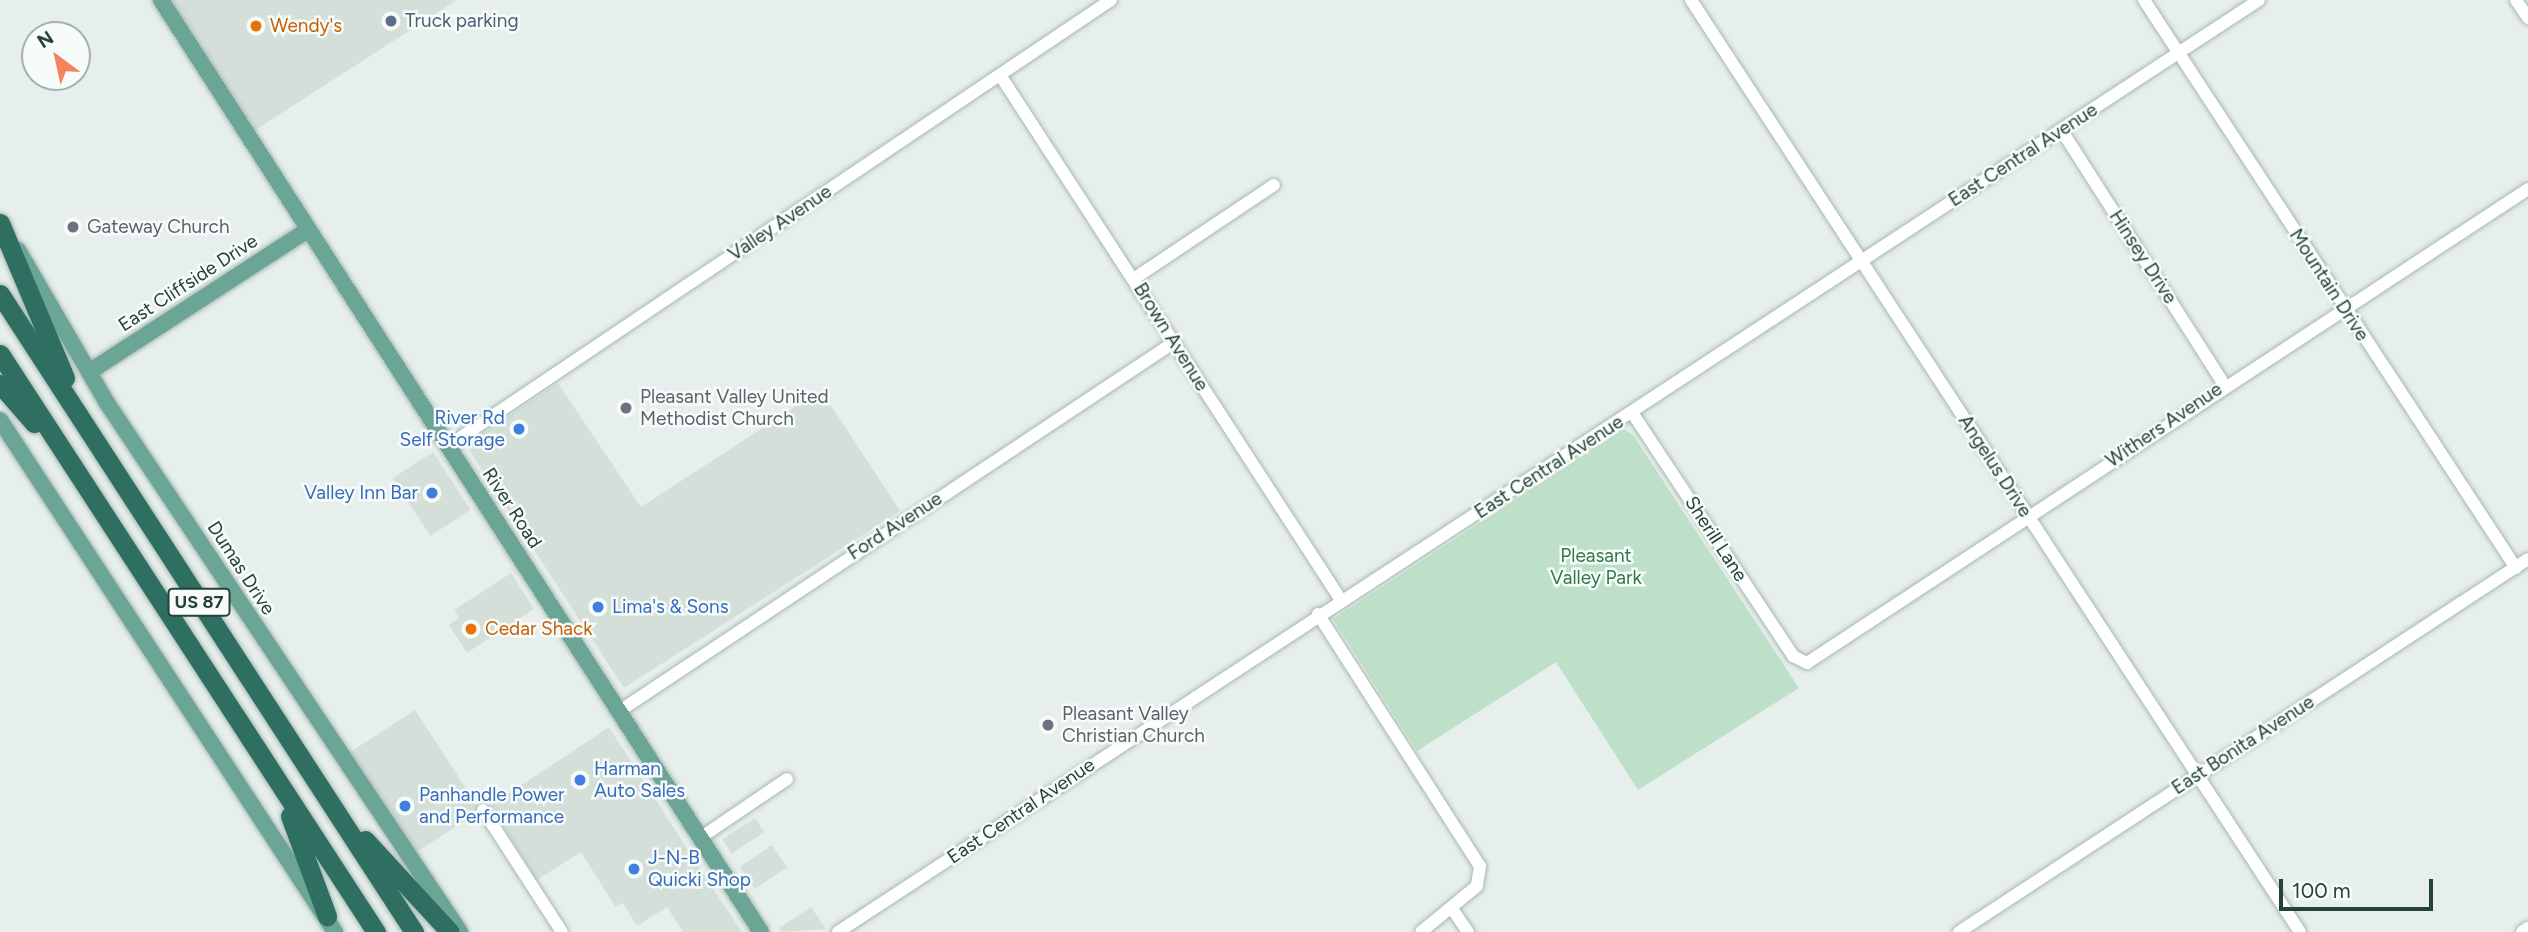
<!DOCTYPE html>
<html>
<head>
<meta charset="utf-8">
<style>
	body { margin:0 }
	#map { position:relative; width:2528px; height:932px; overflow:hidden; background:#e6efeb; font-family:Figtree,sans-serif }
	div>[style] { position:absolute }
	.built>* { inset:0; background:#d4dfda; transform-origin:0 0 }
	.green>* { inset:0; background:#bfe0c8 }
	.roads { filter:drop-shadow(0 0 2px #a8b8b2) drop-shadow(0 0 2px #a8b8b2) }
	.minor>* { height:12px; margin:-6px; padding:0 6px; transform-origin:6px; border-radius:6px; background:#fff }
	.major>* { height:16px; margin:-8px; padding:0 8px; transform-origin:8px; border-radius:8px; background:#6aa596 }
	.highway>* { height:19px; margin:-9.5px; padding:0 9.5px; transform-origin:9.5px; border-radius:9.5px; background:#2f6f62 }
	.dots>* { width:19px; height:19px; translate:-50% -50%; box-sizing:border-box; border:4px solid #f7fbf9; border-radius:50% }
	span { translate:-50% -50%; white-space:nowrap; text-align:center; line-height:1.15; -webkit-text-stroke:5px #f7fbf9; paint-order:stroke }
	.shield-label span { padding:2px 5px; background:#f7fbf9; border:2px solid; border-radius:5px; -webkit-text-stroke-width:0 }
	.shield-label { font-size:18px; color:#24423a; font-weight:700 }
	.service-label { font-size:19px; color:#4e5e75 }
	.left { translate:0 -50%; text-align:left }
	.food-label { font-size:19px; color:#c56008 }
	.street-label { font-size:19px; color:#24423a }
	.worship-label { font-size:19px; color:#5b616d }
	.shop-label { font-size:19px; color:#366cbe }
	.right { translate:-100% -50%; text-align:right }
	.park-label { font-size:19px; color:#2d7a4b }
	.north { position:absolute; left:21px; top:21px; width:70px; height:70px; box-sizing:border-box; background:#f7fbf9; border:2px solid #a3b1ad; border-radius:50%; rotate:327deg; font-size:19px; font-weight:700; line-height:28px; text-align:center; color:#24423a }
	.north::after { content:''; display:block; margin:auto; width:24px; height:32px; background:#f4845f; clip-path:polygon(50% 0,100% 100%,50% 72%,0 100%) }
	.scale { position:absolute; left:2279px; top:879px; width:154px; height:32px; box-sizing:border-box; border:4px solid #24423a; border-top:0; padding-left:9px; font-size:21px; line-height:24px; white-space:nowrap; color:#24423a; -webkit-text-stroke:5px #f7fbf9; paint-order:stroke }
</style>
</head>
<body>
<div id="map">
	<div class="built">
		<div style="clip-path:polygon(168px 0,457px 0,252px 132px)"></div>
		<div style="clip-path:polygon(558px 383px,641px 507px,821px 390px,900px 511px,624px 688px,469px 450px,470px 442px)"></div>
		<div style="left:433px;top:452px;width:69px;height:48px;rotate:57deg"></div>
		<div style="clip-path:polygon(511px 573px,534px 609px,467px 653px,449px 625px,459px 618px,454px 610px)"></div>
		<div style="left:415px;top:710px;width:120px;height:78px;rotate:57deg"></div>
		<div style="clip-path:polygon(609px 727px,708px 881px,742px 932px,683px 932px,667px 907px,637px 926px,623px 903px,615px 906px,581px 852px,537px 880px,490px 806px)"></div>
		<div style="left:755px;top:818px;width:17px;height:39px;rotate:57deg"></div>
		<div style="left:772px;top:845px;width:27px;height:39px;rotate:56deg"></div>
		<div style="clip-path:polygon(811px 907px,826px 929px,782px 932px,779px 928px)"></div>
	</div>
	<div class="green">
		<div style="clip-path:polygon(1623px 429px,1633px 435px,1799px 688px,1638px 790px,1556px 662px,1417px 751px,1333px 619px)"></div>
	</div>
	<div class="roads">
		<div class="minor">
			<div style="left:1691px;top:0;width:1113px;rotate:56.84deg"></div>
			<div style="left:2144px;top:0;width:679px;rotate:56.78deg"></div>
			<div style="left:2516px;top:0;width:22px;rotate:56deg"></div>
			<div style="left:1000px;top:75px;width:626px;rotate:57deg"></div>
			<div style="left:2062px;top:131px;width:300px;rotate:57.4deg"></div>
			<div style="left:1135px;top:278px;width:167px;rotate:-33.8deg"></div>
			<div style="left:1633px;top:414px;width:290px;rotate:56.5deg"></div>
			<div style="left:1793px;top:656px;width:16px;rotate:27deg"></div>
			<div style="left:1807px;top:663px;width:863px;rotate:-33.32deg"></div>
			<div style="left:448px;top:446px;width:799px;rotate:-33.93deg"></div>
			<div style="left:1318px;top:614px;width:300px;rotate:57.3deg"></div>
			<div style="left:1480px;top:866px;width:20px;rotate:99deg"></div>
			<div style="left:1477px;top:886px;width:72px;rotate:140.6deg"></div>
			<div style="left:618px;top:712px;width:666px;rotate:-33.62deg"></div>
			<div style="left:483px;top:810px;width:145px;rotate:57.1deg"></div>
			<div style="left:700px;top:838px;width:105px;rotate:-34.1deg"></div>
			<div style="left:1453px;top:910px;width:27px;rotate:56deg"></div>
			<div style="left:838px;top:932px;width:1699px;rotate:-33.26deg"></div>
			<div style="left:1959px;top:932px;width:680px;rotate:-33.25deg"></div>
			<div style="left:2522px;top:932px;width:7px;rotate:-34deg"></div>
		</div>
		<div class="major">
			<div style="left:161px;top:0;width:1108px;rotate:57.23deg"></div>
			<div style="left:18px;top:250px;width:177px;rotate:59.8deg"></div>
			<div style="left:107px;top:403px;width:636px;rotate:56.28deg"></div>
			<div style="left:89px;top:372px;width:262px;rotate:-33deg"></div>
			<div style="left:0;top:420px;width:612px;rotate:56.8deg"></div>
		</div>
		<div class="highway">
			<div style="left:0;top:223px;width:168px;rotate:67.2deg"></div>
			<div style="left:0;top:294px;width:761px;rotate:57.02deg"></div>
			<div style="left:0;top:354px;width:690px;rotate:56.96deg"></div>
			<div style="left:0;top:384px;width:52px;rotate:48.9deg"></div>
			<div style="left:290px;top:816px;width:107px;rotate:69.7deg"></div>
			<div style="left:365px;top:840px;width:125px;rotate:47.3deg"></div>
		</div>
	</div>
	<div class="dots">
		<div style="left:391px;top:21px;background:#5c6f8a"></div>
		<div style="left:256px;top:26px;background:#e8710a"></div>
		<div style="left:73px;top:227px;background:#6b7280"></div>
		<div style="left:626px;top:408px;background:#6b7280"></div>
		<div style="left:519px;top:429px;background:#3f7fe0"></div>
		<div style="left:432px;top:493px;background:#3f7fe0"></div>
		<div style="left:598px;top:607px;background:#3f7fe0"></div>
		<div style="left:471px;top:629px;background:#e8710a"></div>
		<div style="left:1048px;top:725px;background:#6b7280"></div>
		<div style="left:580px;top:780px;background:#3f7fe0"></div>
		<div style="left:405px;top:806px;background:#3f7fe0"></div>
		<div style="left:634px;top:869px;background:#3f7fe0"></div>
	</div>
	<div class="shield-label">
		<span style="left:199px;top:602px">US 87</span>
	</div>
	<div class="service-label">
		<span class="left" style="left:405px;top:21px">Truck parking</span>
	</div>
	<div class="food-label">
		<span class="left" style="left:270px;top:26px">Wendy's</span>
		<span class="left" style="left:485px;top:629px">Cedar Shack</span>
	</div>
	<div class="street-label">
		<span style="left:2023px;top:155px;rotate:-33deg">East Central Avenue</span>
		<span style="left:780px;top:223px;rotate:-34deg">Valley Avenue</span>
		<span style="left:2143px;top:257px;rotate:57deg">Hinsey Drive</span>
		<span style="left:188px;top:283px;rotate:-33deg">East Cliffside Drive</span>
		<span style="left:2329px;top:285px;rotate:57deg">Mountain Drive</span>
		<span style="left:1171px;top:337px;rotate:58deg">Brown Avenue</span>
		<span style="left:2164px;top:425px;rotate:-34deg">Withers Avenue</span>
		<span style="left:1995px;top:466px;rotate:57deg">Angelus Drive</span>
		<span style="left:1549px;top:467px;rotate:-33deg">East Central Avenue</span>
		<span style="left:512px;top:508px;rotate:57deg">River Road</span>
		<span style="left:895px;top:526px;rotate:-33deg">Ford Avenue</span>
		<span style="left:1716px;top:539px;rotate:57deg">Sherill Lane</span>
		<span style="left:241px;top:568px;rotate:57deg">Dumas Drive</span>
		<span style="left:2243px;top:745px;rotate:-33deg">East Bonita Avenue</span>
		<span style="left:1021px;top:811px;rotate:-34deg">East Central Avenue</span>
	</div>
	<div class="worship-label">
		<span class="left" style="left:87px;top:227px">Gateway Church</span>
		<span class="left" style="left:640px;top:408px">Pleasant Valley United<br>Methodist Church</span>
		<span class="left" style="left:1062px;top:725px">Pleasant Valley<br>Christian Church</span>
	</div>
	<div class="shop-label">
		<span class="right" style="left:505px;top:429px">River Rd<br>Self Storage</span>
		<span class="right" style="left:418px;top:493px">Valley Inn Bar</span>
		<span class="left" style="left:612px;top:607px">Lima's &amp; Sons</span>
		<span class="left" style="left:594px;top:780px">Harman<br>Auto Sales</span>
		<span class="left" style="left:419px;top:806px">Panhandle Power<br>and Performance</span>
		<span class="left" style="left:648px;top:869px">J-N-B<br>Quicki Shop</span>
	</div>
	<div class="park-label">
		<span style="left:1596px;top:567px">Pleasant<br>Valley Park</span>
	</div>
	<div class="north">N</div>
	<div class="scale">100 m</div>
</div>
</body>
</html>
